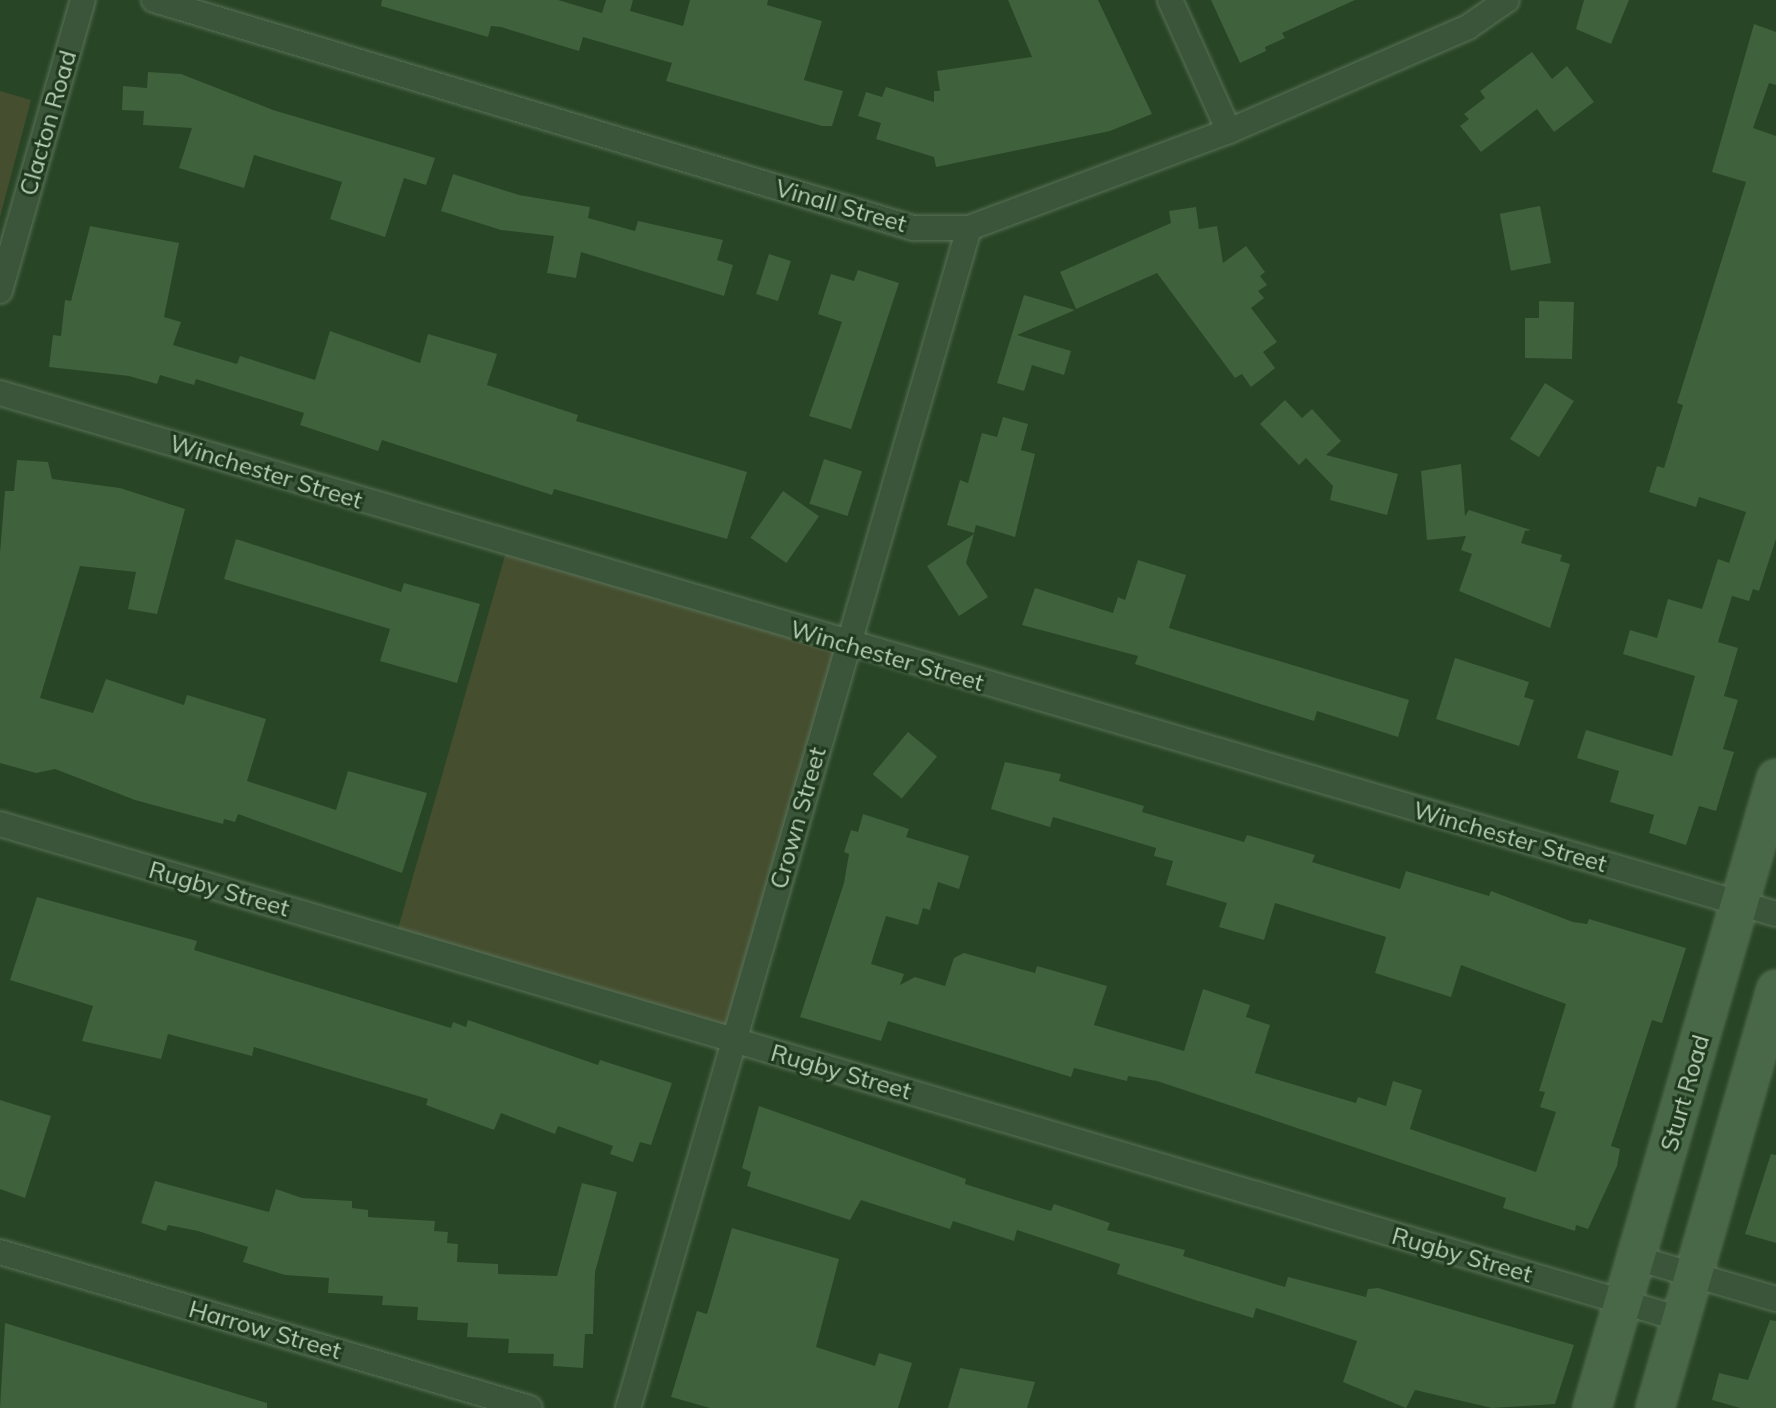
<!DOCTYPE html>
<html>
<head>
<meta charset="utf-8">
<style>
	body { margin:0 }
	#map { position:relative; width:1776px; height:1408px; overflow:hidden; background:#284525; font-family:Mulish,sans-serif }
	div>[style] { position:absolute }
	.green>* { inset:0; background:#454e2f; transform-origin:0 0 }
	.building>* { inset:0; background:#3f613b; transform-origin:0 0 }
	.roads { filter:drop-shadow(0 0 2px #597258) drop-shadow(0 0 2px #597258) }
	.minor>* { height:24px; margin:-12px; padding:0 12px; transform-origin:12px; border-radius:12px; background:#3b553a }
	.secondary>* { height:36px; margin:-18px; padding:0 18px; transform-origin:18px; border-radius:18px; background:#486847 }
	span { translate:-50% -50%; white-space:nowrap; text-align:center; line-height:1.15; -webkit-text-stroke:6px #203a1e; paint-order:stroke }
	.street-label { font-size:24px; color:#b8ceb7 }
</style>
</head>
<body>
<div id="map">
	<div class="green">
		<div style="clip-path:polygon(0 91px,31px 100px,0 217px)"></div>
		<div style="left:506px;top:552px;width:355px;height:398px;rotate:16deg"></div>
	</div>
	<div class="building">
		<div style="clip-path:polygon(382px 0,558px 0,602px 13px,606px 0,633px 0,630px 11px,683px 26px,690px 0,768px 0,767px 5px,822px 21px,804px 80px,843px 91px,832px 126px,822px 126px,666px 81px,672px 63px,583px 37px,579px 51px,501px 27px,491px 26px,488px 37px,381px 6px)"></div>
		<div style="clip-path:polygon(1008px 0,1098px 0,1152px 114px,1110px 131px,936px 167px,934px 157px,876px 139px,881px 123px,858px 116px,866px 92px,882px 97px,886px 87px,934px 102px,934px 91px,940px 91px,937px 71px,1032px 57px)"></div>
		<div style="clip-path:polygon(1211px 0,1355px 0,1282px 33px,1285px 38px,1265px 47px,1266px 51px,1240px 63px)"></div>
		<div style="clip-path:polygon(1584px 0,1629px 0,1611px 44px,1576px 29px)"></div>
		<div style="clip-path:polygon(1754px 24px,1776px 32px,1776px 85px,1769px 83px,1753px 128px,1776px 136px,1776px 539px,1759px 591px,1753px 589px,1749px 601px,1732px 596px,1718px 642px,1738px 648px,1724px 696px,1738px 700px,1723px 749px,1734px 752px,1716px 811px,1699px 806px,1686px 845px,1649px 833px,1654px 815px,1610px 802px,1619px 771px,1577px 758px,1586px 730px,1672px 756px,1695px 676px,1623px 654px,1630px 630px,1657px 638px,1668px 599px,1702px 609px,1718px 559px,1729px 563px,1746px 512px,1699px 497px,1696px 507px,1649px 492px,1657px 466px,1664px 468px,1683px 405px,1677px 403px,1746px 182px,1712px 172px)"></div>
		<div style="clip-path:polygon(1532px 52px,1552px 79px,1567px 66px,1594px 102px,1554px 132px,1537px 109px,1481px 152px,1460px 126px,1469px 119px,1464px 114px,1485px 98px,1480px 91px)"></div>
		<div style="clip-path:polygon(148px 72px,181px 74px,273px 110px,435px 158px,426px 185px,404px 178px,385px 237px,330px 219px,342px 182px,254px 155px,244px 188px,179px 168px,192px 128px,143px 125px,144px 111px,122px 110px,123px 86px,147px 88px)"></div>
		<div style="clip-path:polygon(453px 174px,519px 195px,590px 207px,588px 218px,635px 231px,638px 221px,723px 240px,717px 260px,733px 265px,724px 296px,581px 252px,576px 278px,547px 273px,554px 236px,501px 230px,441px 211px)"></div>
		<div style="left:1540px;top:206px;width:58px;height:41px;rotate:79deg"></div>
		<div style="clip-path:polygon(1196px 207px,1199px 229px,1217px 226px,1223px 263px,1246px 246px,1265px 272px,1260px 276px,1267px 285px,1258px 291px,1264px 298px,1251px 308px,1277px 342px,1263px 352px,1275px 368px,1251px 387px,1242px 374px,1235px 378px,1157px 273px,1076px 309px,1060px 272px,1171px 223px,1169px 211px)"></div>
		<div style="clip-path:polygon(90px 226px,179px 243px,164px 317px,181px 322px,173px 345px,237px 364px,240px 356px,315px 380px,330px 331px,420px 363px,428px 334px,497px 354px,487px 385px,578px 415px,576px 421px,747px 472px,727px 539px,554px 489px,552px 495px,382px 440px,378px 451px,300px 425px,304px 413px,196px 379px,194px 385px,160px 375px,157px 384px,129px 376px,49px 367px,53px 335px,61px 336px,65px 300px,71px 301px)"></div>
		<div style="left:769px;top:254px;width:23px;height:42px;rotate:18deg"></div>
		<div style="clip-path:polygon(858px 270px,899px 283px,851px 429px,809px 416px,842px 322px,818px 314px,831px 274px,854px 281px)"></div>
		<div style="clip-path:polygon(1024px 295px,1075px 310px,1017px 335px,1071px 351px,1064px 375px,1032px 365px,1024px 391px,997px 383px)"></div>
		<div style="clip-path:polygon(1539px 301px,1574px 302px,1572px 359px,1525px 358px,1525px 318px,1539px 318px)"></div>
		<div style="left:1545px;top:383px;width:34px;height:66px;rotate:32deg"></div>
		<div style="clip-path:polygon(1285px 400px,1302px 418px,1312px 409px,1341px 441px,1326px 455px,1398px 474px,1387px 515px,1330px 500px,1333px 486px,1306px 458px,1299px 465px,1260px 424px)"></div>
		<div style="clip-path:polygon(1003px 417px,1028px 424px,1021px 450px,1035px 454px,1015px 537px,976px 525px,974px 533px,947px 525px,960px 480px,968px 483px,982px 433px,997px 437px)"></div>
		<div style="left:824px;top:459px;width:40px;height:47px;rotate:18deg"></div>
		<div style="clip-path:polygon(17px 460px,48px 462px,52px 479px,120px 488px,185px 509px,157px 614px,128px 609px,136px 572px,80px 566px,40px 698px,93px 713px,106px 679px,184px 705px,187px 695px,266px 719px,247px 781px,336px 810px,348px 771px,427px 793px,402px 873px,238px 814px,235px 822px,224px 819px,223px 824px,135px 800px,55px 769px,36px 773px,0 763px,0 553px,5px 491px,14px 491px)"></div>
		<div style="clip-path:polygon(1461px 464px,1465px 516px,1469px 510px,1531px 530px,1525px 531px,1521px 543px,1562px 555px,1560px 561px,1570px 564px,1550px 628px,1459px 591px,1472px 554px,1461px 550px,1466px 536px,1427px 540px,1421px 471px)"></div>
		<div style="left:783px;top:491px;width:44px;height:57px;rotate:35deg"></div>
		<div style="clip-path:polygon(974px 534px,966px 563px,988px 597px,959px 616px,927px 566px)"></div>
		<div style="clip-path:polygon(236px 539px,401px 592px,404px 583px,480px 604px,457px 683px,380px 661px,390px 629px,224px 579px)"></div>
		<div style="clip-path:polygon(1138px 560px,1186px 575px,1169px 628px,1409px 700px,1398px 737px,1317px 711px,1314px 721px,1135px 664px,1138px 656px,1022px 625px,1035px 588px,1113px 613px,1118px 597px,1125px 600px)"></div>
		<div style="clip-path:polygon(1455px 658px,1529px 682px,1524px 697px,1534px 700px,1519px 746px,1436px 719px)"></div>
		<div style="left:908px;top:732px;width:38px;height:55px;rotate:40deg"></div>
		<div style="clip-path:polygon(1005px 762px,1061px 774px,1059px 781px,1144px 806px,1142px 812px,1244px 842px,1247px 835px,1315px 855px,1312px 862px,1400px 889px,1406px 871px,1489px 896px,1491px 891px,1573px 922px,1587px 924px,1589px 919px,1686px 948px,1662px 1023px,1652px 1020px,1611px 1146px,1620px 1149px,1617px 1166px,1588px 1229px,1576px 1225px,1575px 1231px,1503px 1208px,1506px 1198px,1157px 1081px,1128px 1076px,1127px 1081px,1074px 1068px,1071px 1077px,888px 1021px,881px 1041px,800px 1017px,844px 883px,849px 854px,844px 852px,851px 830px,858px 832px,863px 814px,909px 829px,906px 837px,969px 856px,959px 889px,938px 882px,930px 910px,923px 908px,918px 925px,886px 916px,871px 964px,904px 974px,900px 985px,915px 977px,945px 986px,954px 958px,964px 953px,1035px 973px,1037px 966px,1107px 986px,1094px 1025px,1184px 1051px,1203px 989px,1250px 1005px,1246px 1017px,1270px 1025px,1255px 1073px,1356px 1103px,1358px 1097px,1386px 1106px,1393px 1081px,1422px 1090px,1410px 1129px,1536px 1172px,1556px 1112px,1540px 1107px,1545px 1092px,1539px 1091px,1566px 1004px,1461px 965px,1451px 997px,1375px 973px,1386px 937px,1275px 903px,1264px 940px,1219px 927px,1227px 903px,1166px 885px,1173px 861px,1154px 856px,1156px 848px,1053px 817px,1050px 827px,991px 809px)"></div>
		<div style="clip-path:polygon(37px 897px,197px 941px,194px 950px,451px 1028px,453px 1022px,466px 1027px,468px 1020px,598px 1065px,600px 1060px,672px 1083px,651px 1145px,640px 1142px,633px 1162px,610px 1154px,613px 1146px,558px 1126px,555px 1134px,501px 1113px,494px 1130px,426px 1105px,428px 1099px,254px 1047px,252px 1056px,168px 1034px,161px 1059px,82px 1041px,93px 1006px,10px 980px)"></div>
		<div style="clip-path:polygon(0 1100px,51px 1116px,25px 1198px,0 1189px)"></div>
		<div style="clip-path:polygon(759px 1106px,966px 1179px,965px 1184px,1051px 1211px,1054px 1204px,1110px 1223px,1107px 1230px,1185px 1250px,1183px 1256px,1285px 1287px,1288px 1277px,1366px 1297px,1368px 1289px,1378px 1288px,1574px 1345px,1555px 1404px,1492px 1408px,1415px 1390px,1406px 1408px,1343px 1382px,1357px 1341px,1256px 1308px,1253px 1318px,1195px 1300px,1117px 1274px,1120px 1264px,1017px 1230px,1014px 1241px,953px 1221px,950px 1229px,861px 1200px,850px 1220px,747px 1186px,751px 1172px,742px 1168px)"></div>
		<div style="clip-path:polygon(1771px 1154px,1776px 1155px,1776px 1243px,1745px 1234px)"></div>
		<div style="clip-path:polygon(155px 1181px,269px 1212px,276px 1189px,302px 1198px,352px 1201px,352px 1208px,368px 1210px,368px 1217px,435px 1221px,434px 1231px,448px 1232px,447px 1243px,458px 1244px,457px 1262px,498px 1264px,498px 1274px,557px 1276px,582px 1183px,617px 1192px,595px 1272px,593px 1334px,585px 1334px,583px 1368px,553px 1366px,554px 1354px,508px 1353px,509px 1339px,467px 1337px,468px 1323px,417px 1320px,418px 1307px,382px 1305px,383px 1296px,328px 1293px,329px 1278px,285px 1275px,243px 1262px,248px 1247px,198px 1231px,168px 1225px,166px 1231px,141px 1223px)"></div>
		<div style="clip-path:polygon(732px 1228px,839px 1259px,816px 1347px,875px 1366px,879px 1353px,912px 1363px,898px 1408px,710px 1408px,671px 1397px,697px 1311px,707px 1314px)"></div>
		<div style="clip-path:polygon(1770px 1320px,1776px 1321px,1776px 1408px,1740px 1408px,1712px 1400px,1719px 1373px,1748px 1380px)"></div>
		<div style="clip-path:polygon(5px 1323px,267px 1403px,267px 1408px,0 1408px)"></div>
		<div style="clip-path:polygon(960px 1368px,1035px 1382px,1027px 1408px,948px 1408px)"></div>
	</div>
	<div class="roads">
		<div class="minor">
			<div style="left:154px;top:0;width:793px;rotate:16.72deg"></div>
			<div style="left:913px;top:228px;width:56px"></div>
			<div style="left:969px;top:228px;width:278px;rotate:-20.5deg"></div>
			<div style="left:1229px;top:131px;width:261px;rotate:-23.5deg"></div>
			<div style="left:1468px;top:27px;width:47px;rotate:-34.7deg"></div>
			<div style="left:1170px;top:0;width:144px;rotate:65.8deg"></div>
			<div style="left:0;top:291px;width:303px;rotate:-74.1deg"></div>
			<div style="left:0;top:393px;width:1851px;rotate:16.35deg"></div>
			<div style="left:0;top:824px;width:1752px;rotate:16.41deg"></div>
			<div style="left:0;top:1252px;width:552px;rotate:16.4deg"></div>
			<div style="left:1636px;top:1258px;width:146px;rotate:16.3deg"></div>
			<div style="left:628px;top:1408px;width:1228px;rotate:-73.88deg"></div>
		</div>
		<div class="secondary">
			<div style="left:1592px;top:1408px;width:656px;rotate:-73.72deg"></div>
			<div style="left:1655px;top:1408px;width:436px;rotate:-73.9deg"></div>
		</div>
	</div>
	<div class="street-label">
		<span style="left:48px;top:123px;rotate:-74deg">Clacton Road</span>
		<span style="left:841px;top:206px;rotate:16deg">Vinall Street</span>
		<span style="left:266px;top:472px;rotate:17deg">Winchester Street</span>
		<span style="left:887px;top:656px;rotate:16deg">Winchester Street</span>
		<span style="left:798px;top:818px;rotate:-74deg">Crown Street</span>
		<span style="left:1510px;top:837px;rotate:16deg">Winchester Street</span>
		<span style="left:219px;top:889px;rotate:16deg">Rugby Street</span>
		<span style="left:841px;top:1072px;rotate:16deg">Rugby Street</span>
		<span style="left:1685px;top:1093px;rotate:-74deg">Sturt Road</span>
		<span style="left:1462px;top:1255px;rotate:16deg">Rugby Street</span>
		<span style="left:265px;top:1330px;rotate:16deg">Harrow Street</span>
	</div>
</div>
</body>
</html>
